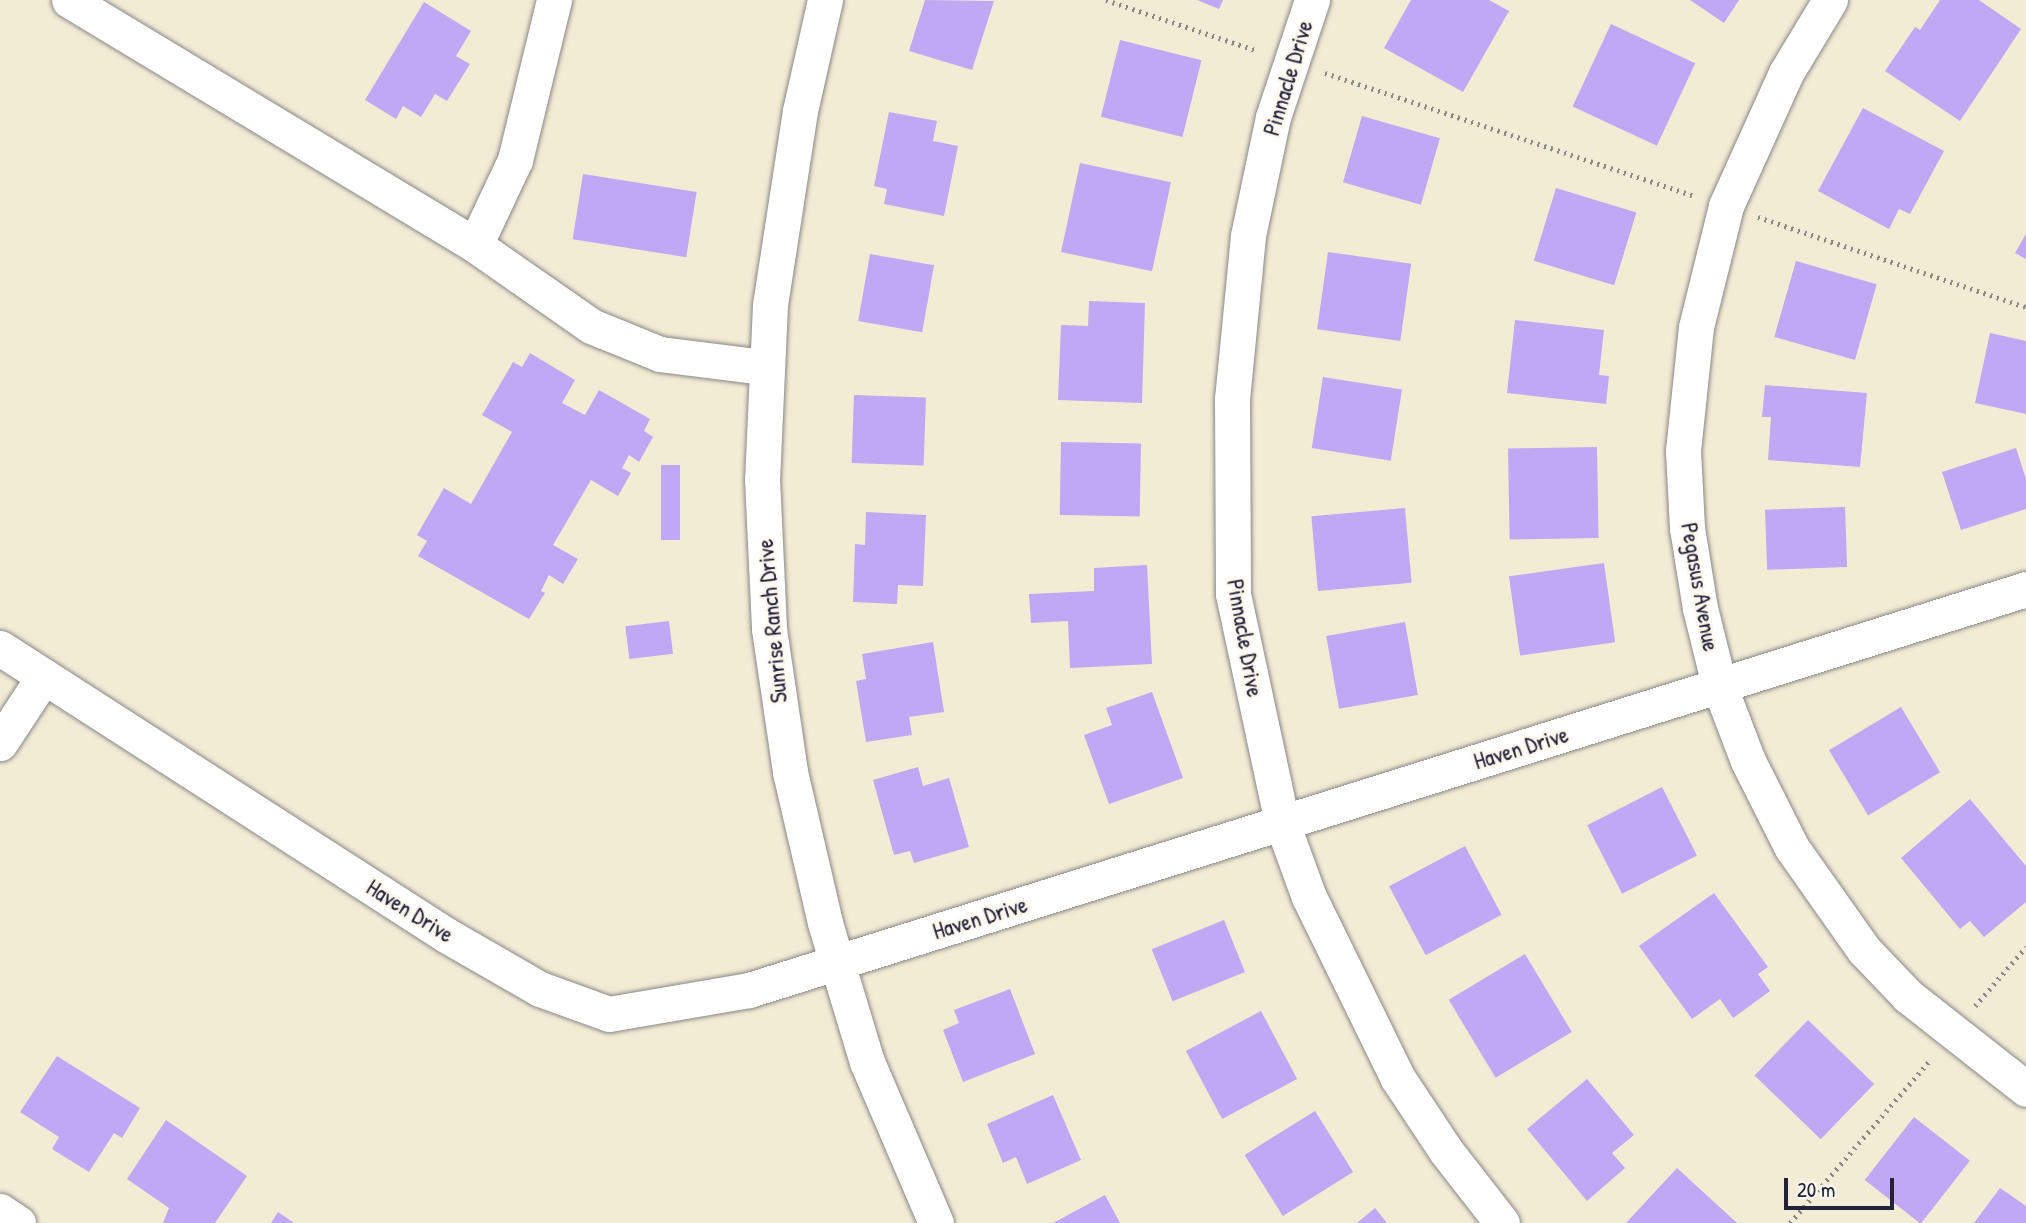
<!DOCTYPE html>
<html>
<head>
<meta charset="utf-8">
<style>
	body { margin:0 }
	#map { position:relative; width:2026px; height:1223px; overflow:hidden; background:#f2ecd5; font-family:"Patrick Hand",sans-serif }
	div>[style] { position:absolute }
	.building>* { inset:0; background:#c0a8f4; transform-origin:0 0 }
	.path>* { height:4.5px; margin-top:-2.25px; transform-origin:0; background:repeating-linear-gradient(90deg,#8a8788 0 2px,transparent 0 7px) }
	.roads { filter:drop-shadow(0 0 2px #8a8788) drop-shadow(0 0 2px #8a8788) }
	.minor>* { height:35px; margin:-17.5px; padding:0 17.5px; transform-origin:17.5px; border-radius:17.5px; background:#fff }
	span { translate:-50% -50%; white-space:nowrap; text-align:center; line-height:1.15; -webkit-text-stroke:5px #fbf7ec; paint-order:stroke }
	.street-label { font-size:23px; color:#22223b }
	.scale { position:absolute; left:1784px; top:1178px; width:110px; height:32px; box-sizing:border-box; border:4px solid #22223b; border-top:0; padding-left:9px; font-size:21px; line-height:24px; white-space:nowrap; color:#22223b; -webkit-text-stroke:5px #fbf7ec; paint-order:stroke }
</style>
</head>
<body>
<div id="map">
	<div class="building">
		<div style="clip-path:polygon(925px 0,994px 1px,972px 70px,909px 51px)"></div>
		<div style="clip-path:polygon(1197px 0,1223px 0,1219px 9px)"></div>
		<div style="clip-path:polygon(1411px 0,1489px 0,1509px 11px,1463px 92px,1384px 48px)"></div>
		<div style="clip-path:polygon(1690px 0,1739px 0,1724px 23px)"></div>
		<div style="clip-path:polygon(1940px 0,1979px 0,2021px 29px,1960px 121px,1885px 71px,1915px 27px,1920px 30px)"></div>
		<div style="clip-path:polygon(424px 2px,471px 31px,456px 56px,470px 64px,447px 101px,435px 94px,421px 117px,403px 106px,396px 119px,365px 100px)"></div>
		<div style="left:1611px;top:24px;width:93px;height:91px;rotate:25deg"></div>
		<div style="left:1120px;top:40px;width:84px;height:79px;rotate:14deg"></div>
		<div style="clip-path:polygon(1863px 108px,1944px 151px,1910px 214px,1899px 209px,1889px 229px,1818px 191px)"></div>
		<div style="clip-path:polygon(889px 112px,937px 121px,933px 141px,958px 146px,944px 216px,884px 204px,887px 189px,874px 186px)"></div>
		<div style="left:1362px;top:116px;width:81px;height:69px;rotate:16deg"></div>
		<div style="left:1080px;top:163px;width:93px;height:91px;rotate:12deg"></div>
		<div style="left:583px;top:174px;width:115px;height:66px;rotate:9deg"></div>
		<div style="left:1556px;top:188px;width:84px;height:76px;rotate:17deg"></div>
		<div style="clip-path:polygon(2026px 234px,2026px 259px,2015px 253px)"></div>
		<div style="left:1328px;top:252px;width:84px;height:78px;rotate:8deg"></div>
		<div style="left:870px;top:254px;width:65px;height:68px;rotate:10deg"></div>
		<div style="left:1796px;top:261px;width:84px;height:79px;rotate:16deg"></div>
		<div style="clip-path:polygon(1089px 301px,1145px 303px,1142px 403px,1058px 400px,1061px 325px,1088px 326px)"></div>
		<div style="clip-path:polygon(1515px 320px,1604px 330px,1599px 375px,1609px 376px,1606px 404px,1507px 393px)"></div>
		<div style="clip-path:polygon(1990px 333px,2026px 341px,2026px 414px,1975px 403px)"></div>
		<div style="clip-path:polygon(530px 353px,575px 380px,562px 403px,585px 415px,599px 390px,650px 419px,644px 431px,653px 437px,639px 462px,629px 455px,622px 468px,631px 473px,618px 496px,591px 480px,553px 545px,578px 559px,563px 584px,549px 575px,541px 591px,545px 593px,529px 619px,418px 556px,427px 541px,417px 535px,444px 488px,471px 504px,512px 432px,482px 415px,513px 362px,522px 367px)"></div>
		<div style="left:1323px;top:377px;width:80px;height:72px;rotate:9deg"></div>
		<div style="clip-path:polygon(1765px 385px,1867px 393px,1860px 467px,1768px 460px,1771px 417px,1762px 417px)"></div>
		<div style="left:854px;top:395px;width:72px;height:68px;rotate:2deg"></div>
		<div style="left:1061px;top:442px;width:80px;height:73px;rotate:1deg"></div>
		<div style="left:1597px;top:447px;width:91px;height:89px;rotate:89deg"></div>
		<div style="clip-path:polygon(2016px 448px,2026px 479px,2026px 509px,1961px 530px,1942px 472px)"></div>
		<div style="left:661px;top:465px;width:19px;height:75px"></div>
		<div style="left:1845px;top:507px;width:60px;height:80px;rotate:88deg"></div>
		<div style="left:1405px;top:508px;width:75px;height:94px;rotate:85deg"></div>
		<div style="clip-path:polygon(866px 512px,926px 515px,923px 586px,898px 585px,897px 604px,853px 602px,855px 544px,865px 545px)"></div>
		<div style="left:1604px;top:563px;width:80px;height:96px;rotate:82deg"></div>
		<div style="clip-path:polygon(1147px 565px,1152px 664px,1070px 668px,1068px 621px,1031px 623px,1029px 594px,1094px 591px,1094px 568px)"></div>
		<div style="left:669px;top:621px;width:33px;height:44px;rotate:83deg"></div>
		<div style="left:1405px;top:622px;width:74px;height:80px;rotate:80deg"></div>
		<div style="clip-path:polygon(933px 642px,944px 712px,909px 717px,912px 735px,866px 742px,856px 681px,866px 679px,862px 654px)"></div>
		<div style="clip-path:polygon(1152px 692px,1183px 778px,1109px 804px,1084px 735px,1112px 725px,1106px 708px)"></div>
		<div style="left:1901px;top:707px;width:76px;height:84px;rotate:59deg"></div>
		<div style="clip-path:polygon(918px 767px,923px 786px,949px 778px,969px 847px,914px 863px,910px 851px,894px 855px,873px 780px)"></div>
		<div style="left:1662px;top:787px;width:77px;height:84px;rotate:63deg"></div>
		<div style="clip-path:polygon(1970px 799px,2026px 866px,2026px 902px,1984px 937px,1970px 921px,1960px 929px,1901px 858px)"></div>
		<div style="left:1465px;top:846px;width:78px;height:86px;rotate:62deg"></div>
		<div style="clip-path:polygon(1714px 893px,1768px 967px,1758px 974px,1770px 991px,1733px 1018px,1720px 999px,1692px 1019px,1639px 946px)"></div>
		<div style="left:1224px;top:920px;width:56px;height:78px;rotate:68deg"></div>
		<div style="left:1525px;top:954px;width:91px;height:89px;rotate:59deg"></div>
		<div style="clip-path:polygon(1010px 989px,1035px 1054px,963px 1082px,943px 1030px,959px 1023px,954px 1010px)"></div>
		<div style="left:1261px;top:1011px;width:77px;height:85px;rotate:62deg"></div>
		<div style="left:1808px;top:1020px;width:92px;height:77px;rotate:44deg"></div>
		<div style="clip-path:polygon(57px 1056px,140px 1108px,122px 1138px,114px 1133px,89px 1172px,52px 1149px,59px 1137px,20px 1112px)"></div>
		<div style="clip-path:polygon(1587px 1079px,1634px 1135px,1612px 1153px,1625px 1168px,1587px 1201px,1527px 1129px)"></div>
		<div style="clip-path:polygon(1053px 1095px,1081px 1160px,1027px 1184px,1016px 1157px,1003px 1163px,987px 1124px)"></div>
		<div style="left:1315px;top:1111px;width:72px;height:83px;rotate:58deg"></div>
		<div style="left:1914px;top:1117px;width:71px;height:80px;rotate:38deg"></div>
		<div style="clip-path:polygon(166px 1120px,247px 1176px,215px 1223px,163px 1223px,169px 1208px,127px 1179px)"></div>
		<div style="clip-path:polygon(1677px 1168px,1737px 1223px,1626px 1223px)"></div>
		<div style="clip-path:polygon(2000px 1188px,2026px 1206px,2026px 1223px,1974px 1223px)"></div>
		<div style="clip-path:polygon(1105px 1195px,1120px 1223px,1053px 1223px)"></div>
		<div style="clip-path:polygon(1375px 1208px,1387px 1223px,1357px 1223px)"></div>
		<div style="clip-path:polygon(278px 1212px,294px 1223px,271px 1223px)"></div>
	</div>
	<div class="path">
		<div style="left:1106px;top:0;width:160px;rotate:18.5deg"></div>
		<div style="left:1325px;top:73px;width:387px;rotate:18.4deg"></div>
		<div style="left:1758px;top:217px;width:283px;rotate:18.6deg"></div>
		<div style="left:1975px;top:1006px;width:78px;rotate:-49.2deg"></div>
		<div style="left:1790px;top:1223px;width:216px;rotate:-49.3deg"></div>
	</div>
	<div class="roads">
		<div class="minor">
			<div style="left:69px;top:0;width:474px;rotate:31.1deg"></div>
			<div style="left:475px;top:245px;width:141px;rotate:34.9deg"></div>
			<div style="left:591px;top:326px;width:74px;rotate:22.1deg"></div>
			<div style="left:660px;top:354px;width:106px;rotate:7.1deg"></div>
			<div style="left:825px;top:0;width:114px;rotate:102.7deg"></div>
			<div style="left:800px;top:111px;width:196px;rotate:98.8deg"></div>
			<div style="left:770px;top:305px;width:174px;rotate:92.6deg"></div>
			<div style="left:762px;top:479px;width:150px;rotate:87.3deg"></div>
			<div style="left:769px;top:629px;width:145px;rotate:81.6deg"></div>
			<div style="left:790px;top:772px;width:155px;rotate:76.9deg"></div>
			<div style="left:825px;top:923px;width:145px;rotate:73.2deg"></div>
			<div style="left:867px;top:1062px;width:175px;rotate:66.8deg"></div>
			<div style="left:1312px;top:0;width:123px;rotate:108.4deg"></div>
			<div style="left:1273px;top:117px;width:122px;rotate:101.9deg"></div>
			<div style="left:1248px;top:236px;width:164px;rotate:95.6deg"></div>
			<div style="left:1232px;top:399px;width:195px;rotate:89.7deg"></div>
			<div style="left:1233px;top:594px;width:234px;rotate:77.9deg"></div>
			<div style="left:1282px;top:823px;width:79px;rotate:70deg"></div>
			<div style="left:1309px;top:897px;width:200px;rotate:63.9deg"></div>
			<div style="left:1397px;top:1077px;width:89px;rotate:56.5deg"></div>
			<div style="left:1446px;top:1151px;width:91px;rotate:52.1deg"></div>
			<div style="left:1830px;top:0;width:85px;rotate:121.1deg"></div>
			<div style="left:1786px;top:73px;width:146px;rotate:114.3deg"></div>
			<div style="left:1726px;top:206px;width:125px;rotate:103.9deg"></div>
			<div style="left:1696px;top:327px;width:125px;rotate:96deg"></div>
			<div style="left:1683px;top:451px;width:77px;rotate:87deg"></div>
			<div style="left:1687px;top:528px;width:81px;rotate:80.8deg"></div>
			<div style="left:1700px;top:608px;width:79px;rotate:76.1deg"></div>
			<div style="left:1719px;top:685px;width:81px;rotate:69.1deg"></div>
			<div style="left:1748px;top:761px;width:97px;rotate:63.2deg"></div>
			<div style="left:1792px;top:848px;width:125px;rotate:54.8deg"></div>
			<div style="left:1864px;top:950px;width:64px;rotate:46.3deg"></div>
			<div style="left:1908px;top:996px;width:150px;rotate:38.2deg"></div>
			<div style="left:475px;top:245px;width:94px;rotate:-64.8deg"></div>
			<div style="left:515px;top:160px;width:165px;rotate:-76.3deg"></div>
			<div style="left:0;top:648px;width:530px;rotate:32.76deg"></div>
			<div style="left:446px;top:935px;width:108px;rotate:29.9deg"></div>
			<div style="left:540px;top:989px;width:73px;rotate:19.9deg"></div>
			<div style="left:609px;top:1014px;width:142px;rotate:-9.7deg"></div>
			<div style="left:749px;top:990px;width:1338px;rotate:-17.43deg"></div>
			<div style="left:0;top:743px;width:80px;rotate:-56.7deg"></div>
			<div style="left:0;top:1211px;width:22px;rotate:34deg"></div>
		</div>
	</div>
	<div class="street-label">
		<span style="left:1288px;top:78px;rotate:-73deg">Pinnacle Drive</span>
		<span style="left:1700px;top:587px;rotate:80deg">Pegasus Avenue</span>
		<span style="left:772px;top:621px;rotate:-95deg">Sunrise Ranch Drive</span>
		<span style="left:1245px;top:638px;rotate:80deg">Pinnacle Drive</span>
		<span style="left:1521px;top:748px;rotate:-17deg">Haven Drive</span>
		<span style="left:410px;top:911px;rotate:32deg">Haven Drive</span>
		<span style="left:980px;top:918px;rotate:-17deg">Haven Drive</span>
	</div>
	<div class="scale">20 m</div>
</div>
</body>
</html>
